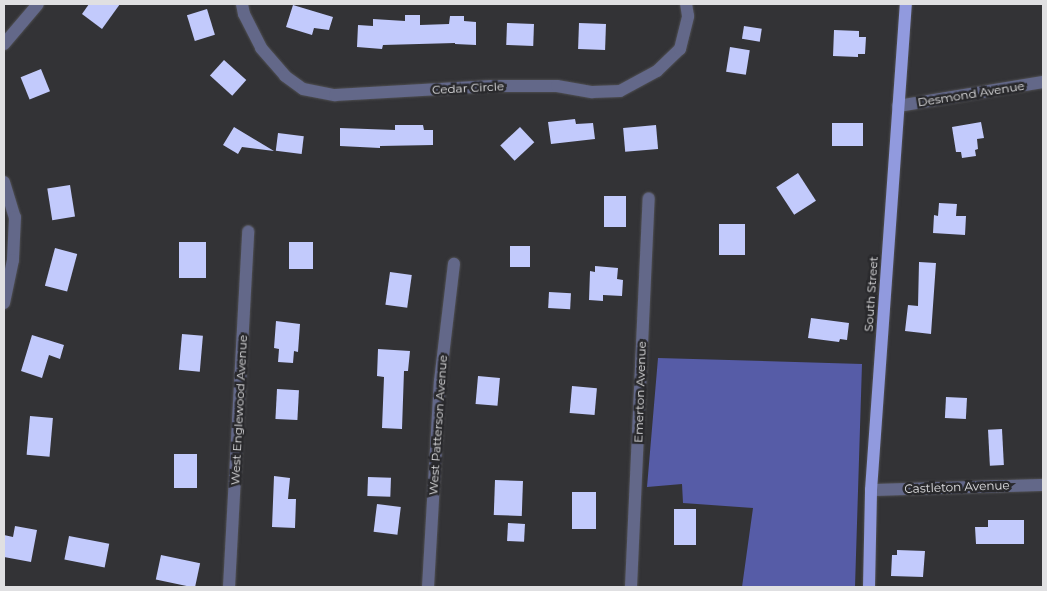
<!DOCTYPE html>
<html>
<head>
<meta charset="utf-8">
<style>
	body { margin:0 }
	#map { position:relative; width:1047px; height:591px; overflow:hidden; background:#333336; font-family:Montserrat,sans-serif }
	div>[style] { position:absolute }
	.forest>* { inset:0; background:#565ca7 }
	.building>* { inset:0; background:#c2cafc; transform-origin:0 0 }
	.roads { filter:drop-shadow(0 0 1px #4f4f52) drop-shadow(0 0 1px #4f4f52) }
	.minor>* { height:12px; margin:-6px; padding:0 6px; transform-origin:6px; border-radius:6px; background:#636889 }
	.major>* { height:12px; margin:-6px; padding:0 6px; transform-origin:6px; border-radius:6px; background:#919ade }
	span { translate:-50% -50%; white-space:nowrap; text-align:center; line-height:1.15; -webkit-text-stroke:5px #29292c; paint-order:stroke }
	.street-label { font-size:12px; color:#e0e0e2 }
	.frame { position:absolute; inset:0; border:5px solid #e0e0e2; pointer-events:none }
</style>
</head>
<body>
<div id="map">
	<div class="forest">
		<div style="clip-path:polygon(658px 358px,862px 364px,855px 587px,742px 587px,753px 508px,683px 503px,682px 484px,647px 487px)"></div>
	</div>
	<div class="building">
		<div style="clip-path:polygon(89px 4px,120px 4px,102px 29px,82px 14px)"></div>
		<div style="clip-path:polygon(293px 5px,333px 17px,329px 30px,314px 28px,312px 35px,286px 27px)"></div>
		<div style="left:207px;top:9px;width:27px;height:21px;rotate:73deg"></div>
		<div style="clip-path:polygon(405px 15px,420px 15px,420px 25px,449px 24px,450px 16px,464px 16px,464px 21px,476px 22px,476px 45px,455px 44px,455px 43px,383px 45px,382px 49px,357px 47px,358px 25px,373px 26px,373px 19px,405px 21px)"></div>
		<div style="left:507px;top:23px;width:27px;height:22px;rotate:2deg"></div>
		<div style="left:579px;top:23px;width:27px;height:26px;rotate:2deg"></div>
		<div style="left:744px;top:26px;width:18px;height:13px;rotate:9deg"></div>
		<div style="clip-path:polygon(834px 30px,859px 31px,859px 37px,866px 37px,865px 54px,858px 54px,858px 57px,833px 56px)"></div>
		<div style="left:730px;top:47px;width:20px;height:25px;rotate:9deg"></div>
		<div style="left:224px;top:60px;width:30px;height:21px;rotate:42deg"></div>
		<div style="left:41px;top:69px;width:24px;height:22px;rotate:68deg"></div>
		<div style="clip-path:polygon(575px 119px,576px 124px,593px 123px,595px 139px,551px 144px,548px 122px)"></div>
		<div style="clip-path:polygon(981px 122px,984px 138px,977px 139px,978px 149px,975px 150px,976px 156px,962px 158px,961px 152px,956px 152px,952px 127px)"></div>
		<div style="left:863px;top:123px;width:23px;height:31px;rotate:90deg"></div>
		<div style="clip-path:polygon(395px 125px,423px 125px,424px 130px,433px 130px,433px 145px,380px 146px,380px 148px,340px 146px,340px 128px,395px 130px)"></div>
		<div style="left:656px;top:125px;width:24px;height:33px;rotate:85deg"></div>
		<div style="clip-path:polygon(234px 127px,274px 151px,242px 147px,238px 154px,223px 145px)"></div>
		<div style="left:520px;top:127px;width:21px;height:27px;rotate:47deg"></div>
		<div style="left:278px;top:133px;width:26px;height:18px;rotate:7deg"></div>
		<div style="left:798px;top:173px;width:33px;height:26px;rotate:57deg"></div>
		<div style="left:70px;top:185px;width:32px;height:23px;rotate:81deg"></div>
		<div style="left:604px;top:196px;width:22px;height:31px"></div>
		<div style="clip-path:polygon(939px 203px,957px 204px,956px 216px,966px 216px,965px 235px,933px 233px,934px 215px,938px 216px)"></div>
		<div style="left:719px;top:224px;width:26px;height:31px"></div>
		<div style="left:179px;top:242px;width:27px;height:36px"></div>
		<div style="left:289px;top:242px;width:24px;height:27px"></div>
		<div style="left:530px;top:246px;width:21px;height:20px;rotate:90deg"></div>
		<div style="left:55px;top:248px;width:23px;height:39px;rotate:15deg"></div>
		<div style="clip-path:polygon(919px 262px,936px 263px,931px 334px,905px 331px,908px 305px,918px 306px)"></div>
		<div style="clip-path:polygon(595px 266px,618px 268px,617px 279px,623px 280px,622px 296px,603px 295px,603px 301px,589px 300px,590px 271px,595px 272px)"></div>
		<div style="left:390px;top:272px;width:22px;height:33px;rotate:8deg"></div>
		<div style="left:549px;top:292px;width:22px;height:16px;rotate:3deg"></div>
		<div style="clip-path:polygon(811px 318px,849px 323px,847px 340px,840px 339px,839px 342px,808px 338px)"></div>
		<div style="clip-path:polygon(276px 321px,300px 324px,298px 352px,294px 351px,293px 363px,278px 362px,279px 349px,274px 348px)"></div>
		<div style="left:182px;top:334px;width:21px;height:36px;rotate:5deg"></div>
		<div style="clip-path:polygon(32px 335px,64px 345px,60px 359px,49px 355px,42px 378px,21px 371px)"></div>
		<div style="clip-path:polygon(378px 349px,410px 351px,408px 371px,404px 371px,402px 429px,382px 428px,384px 377px,377px 376px)"></div>
		<div style="left:478px;top:376px;width:22px;height:28px;rotate:5deg"></div>
		<div style="left:572px;top:386px;width:25px;height:27px;rotate:5deg"></div>
		<div style="left:277px;top:389px;width:22px;height:30px;rotate:3deg"></div>
		<div style="left:946px;top:397px;width:21px;height:21px;rotate:3deg"></div>
		<div style="left:30px;top:416px;width:23px;height:39px;rotate:5deg"></div>
		<div style="left:1002px;top:429px;width:36px;height:14px;rotate:87deg"></div>
		<div style="left:174px;top:454px;width:23px;height:34px"></div>
		<div style="clip-path:polygon(274px 476px,290px 478px,288px 499px,296px 499px,295px 528px,272px 527px)"></div>
		<div style="left:368px;top:477px;width:23px;height:19px;rotate:2deg"></div>
		<div style="left:495px;top:480px;width:28px;height:35px;rotate:2deg"></div>
		<div style="left:572px;top:492px;width:24px;height:37px"></div>
		<div style="left:377px;top:504px;width:24px;height:28px;rotate:7deg"></div>
		<div style="left:696px;top:509px;width:36px;height:22px;rotate:90deg"></div>
		<div style="clip-path:polygon(988px 520px,1024px 520px,1024px 544px,976px 544px,975px 527px,988px 527px)"></div>
		<div style="left:508px;top:523px;width:17px;height:18px;rotate:3deg"></div>
		<div style="clip-path:polygon(15px 526px,37px 530px,31px 562px,4px 557px,4px 535px,13px 537px)"></div>
		<div style="left:69px;top:536px;width:41px;height:24px;rotate:11deg"></div>
		<div style="clip-path:polygon(897px 550px,925px 551px,923px 577px,891px 576px,892px 555px,897px 555px)"></div>
		<div style="left:161px;top:555px;width:40px;height:25px;rotate:12deg"></div>
	</div>
	<div class="roads">
		<div class="minor">
			<div style="left:242px;top:4px;width:10px;rotate:79deg"></div>
			<div style="left:244px;top:14px;width:38px;rotate:63deg"></div>
			<div style="left:261px;top:48px;width:37px;rotate:49deg"></div>
			<div style="left:285px;top:76px;width:22px;rotate:36deg"></div>
			<div style="left:303px;top:89px;width:33px;rotate:11deg"></div>
			<div style="left:335px;top:95px;width:157px;rotate:-3.3deg"></div>
			<div style="left:492px;top:86px;width:65px"></div>
			<div style="left:557px;top:86px;width:36px;rotate:10deg"></div>
			<div style="left:592px;top:92px;width:28px;rotate:-2deg"></div>
			<div style="left:620px;top:91px;width:42px;rotate:-28.4deg"></div>
			<div style="left:657px;top:71px;width:32px;rotate:-44deg"></div>
			<div style="left:680px;top:49px;width:34px;rotate:-76deg"></div>
			<div style="left:688px;top:16px;width:12px;rotate:-99deg"></div>
			<div style="left:4px;top:44px;width:52px;rotate:-49.6deg"></div>
			<div style="left:898px;top:106px;width:147px;rotate:-9.4deg"></div>
			<div style="left:4px;top:182px;width:37px;rotate:73deg"></div>
			<div style="left:15px;top:217px;width:43px;rotate:92.7deg"></div>
			<div style="left:13px;top:260px;width:44px;rotate:101.8deg"></div>
			<div style="left:871px;top:490px;width:172px;rotate:-1.7deg"></div>
			<div style="left:229px;top:587px;width:356px;rotate:-86.9deg"></div>
			<div style="left:428px;top:587px;width:206px;rotate:-86.7deg"></div>
			<div style="left:440px;top:381px;width:118px;rotate:-83.2deg"></div>
			<div style="left:631px;top:587px;width:389px;rotate:-87.4deg"></div>
		</div>
		<div class="major">
			<div style="left:869px;top:587px;width:97px;rotate:-88.8deg"></div>
			<div style="left:871px;top:490px;width:487px;rotate:-85.9deg"></div>
		</div>
	</div>
	<div class="street-label">
		<span style="left:468px;top:88px;rotate:-3deg">Cedar Circle</span>
		<span style="left:971px;top:94px;rotate:-9deg">Desmond Avenue</span>
		<span style="left:871px;top:294px;rotate:-86deg">South Street</span>
		<span style="left:640px;top:392px;rotate:-88deg">Emerton Avenue</span>
		<span style="left:239px;top:410px;rotate:-87deg">West Englewood Avenue</span>
		<span style="left:438px;top:425px;rotate:-86deg">West Patterson Avenue</span>
		<span style="left:957px;top:487px;rotate:-2deg">Castleton Avenue</span>
	</div>
	<div class="frame"></div>
</div>
</body>
</html>
